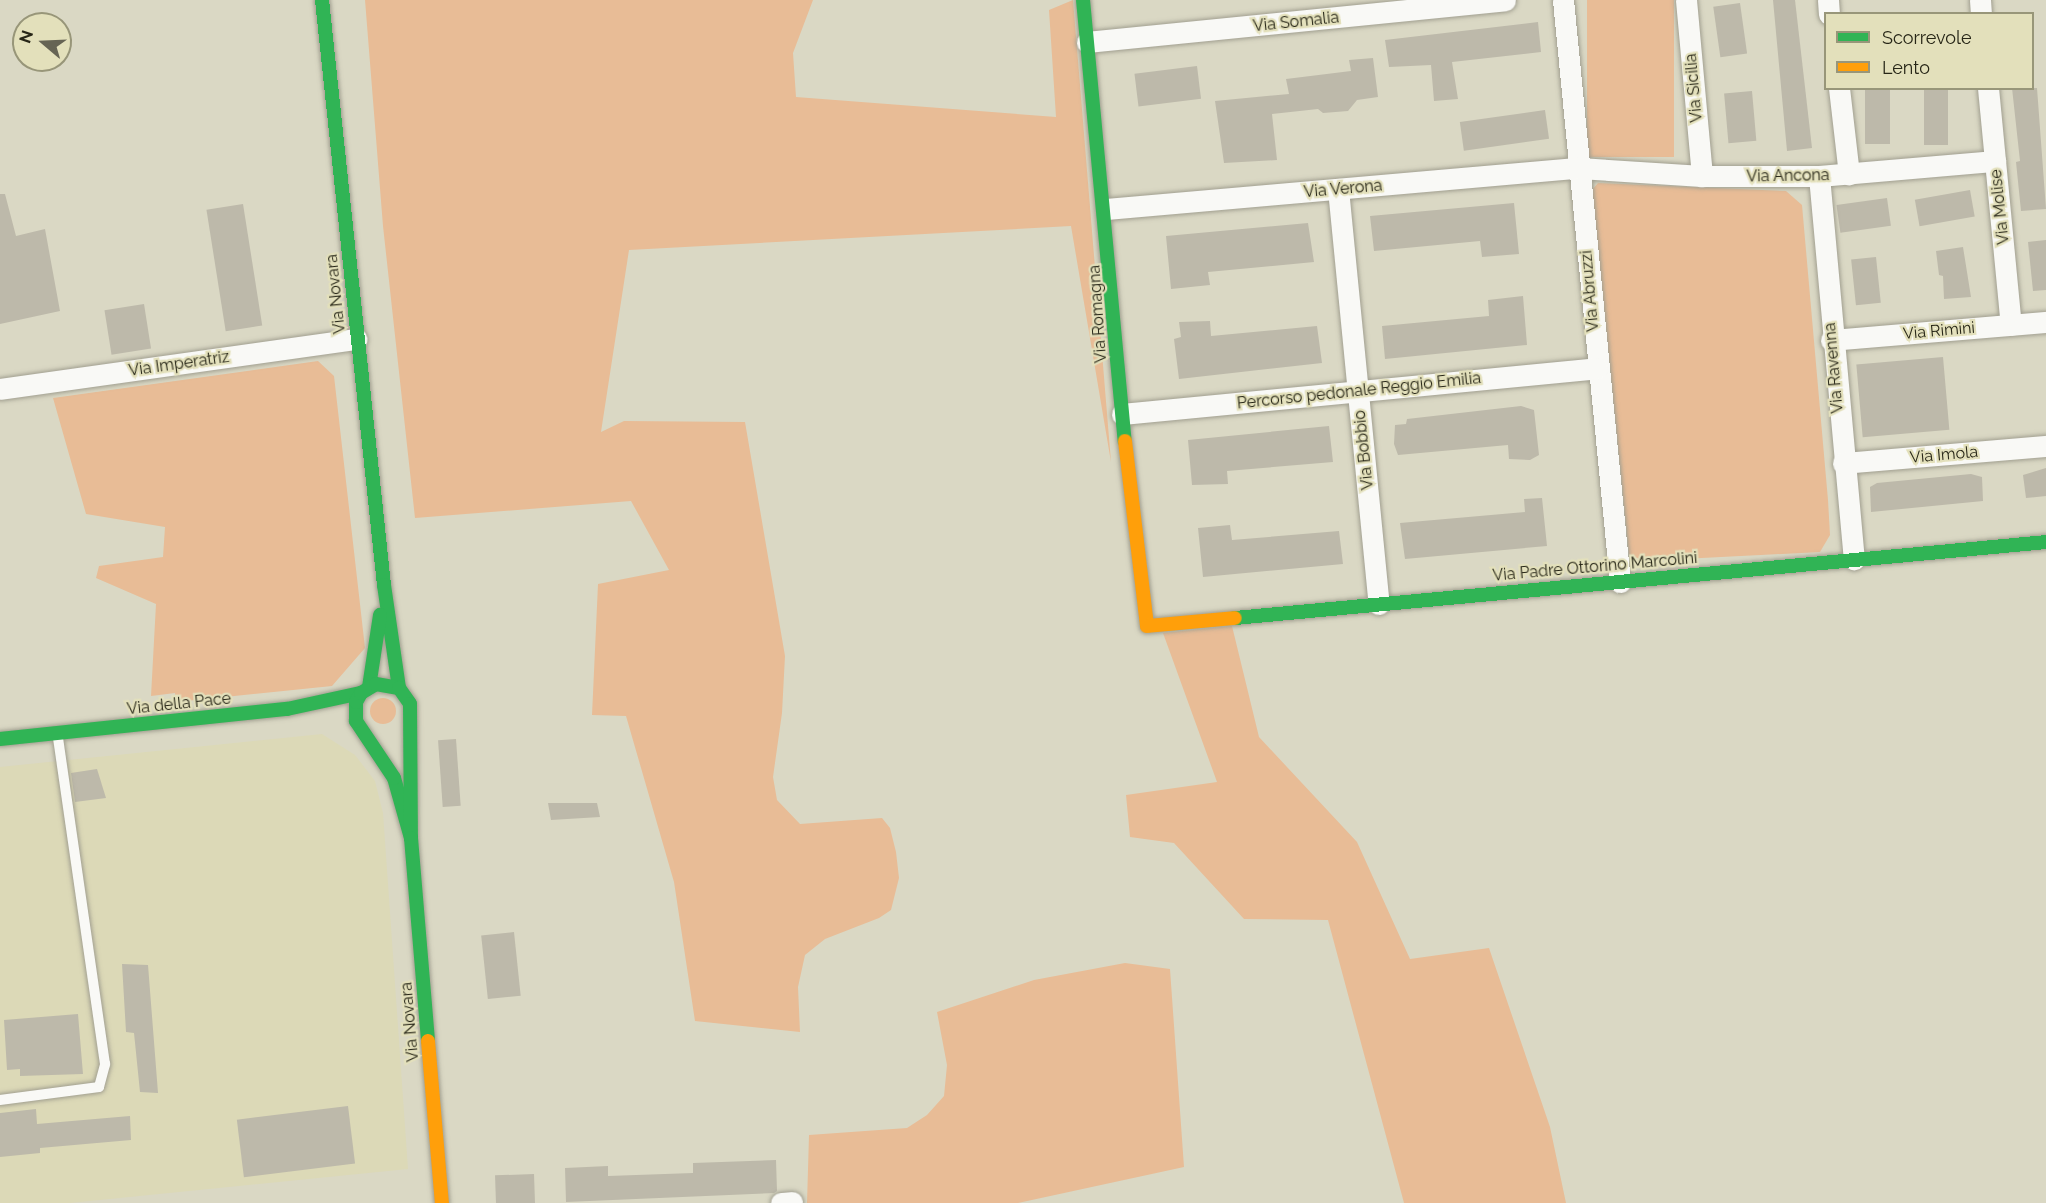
<!DOCTYPE html>
<html>
<head>
<meta charset="utf-8">
<style>
	body { margin:0 }
	#map { position:relative; width:2046px; height:1203px; overflow:hidden; background:#dad8c4; font-family:Raleway,sans-serif }
	div>[style] { position:absolute }
	.built>* { inset:0; background:#dcd9b7 }
	.green>* { inset:0; background:#e8bc96; transform-origin:0 0 }
	.round { border-radius:50% }
	.building>* { inset:0; background:#bdb9aa; transform-origin:0 0 }
	.roads { filter:drop-shadow(0 0 2px #a19f90) drop-shadow(0 0 2px #a19f90) }
	.lane>* { height:10px; margin:-5px; padding:0 5px; transform-origin:5px; border-radius:5px; background:#f9f9f6 }
	.street>* { height:21px; margin:-10.5px; padding:0 10.5px; transform-origin:10.5px; border-radius:10.5px; background:#f9f9f6 }
	.fast>* { height:14px; margin:-7px; padding:0 7px; transform-origin:7px; border-radius:7px; background:#30b455 }
	.slow>* { height:14px; margin:-7px; padding:0 7px; transform-origin:7px; border-radius:7px; background:#ff9f0a }
	span { translate:-50% -50%; white-space:nowrap; text-align:center; line-height:1.15; -webkit-text-stroke:4.5px #e3e0bb; paint-order:stroke }
	.street-label { font-size:16px; color:#272617 }
	.legend { position:absolute; left:1824px; top:12px; width:210px; height:78px; box-sizing:border-box; background:#e3e0bb; border:2px solid #989679; margin:0; padding:8px 10px; list-style:none; font-size:18px; color:#272617 }
	.legend li { display:flex; align-items:center; gap:12px; height:30px }
	.legend b { width:30px; border:2px solid #989679 }
	.north { position:absolute; left:12px; top:12px; width:60px; height:60px; box-sizing:border-box; background:#e3e0bb; border:2px solid #989679; border-radius:50%; rotate:289deg; font-size:16px; font-weight:700; line-height:24px; text-align:center; color:#272617 }
	.north::after { content:''; display:block; margin:auto; width:21px; height:27px; background:#666454; clip-path:polygon(50% 0,100% 100%,50% 72%,0 100%) }
</style>
</head>
<body>
<div id="map">
	<div class="built">
		<div style="clip-path:polygon(322px 734px,355px 755px,375px 781px,383px 813px,408px 1169px,70px 1203px,0 1203px,0 767px)"></div>
	</div>
	<div class="green">
		<div style="clip-path:polygon(365px 0,813px 0,793px 53px,796px 97px,1056px 117px,1049px 10px,1073px 0,1111px 462px,1071px 226px,629px 250px,601px 432px,624px 421px,745px 422px,785px 656px,782px 713px,773px 777px,777px 800px,800px 824px,882px 818px,890px 828px,896px 852px,899px 878px,891px 910px,879px 918px,825px 939px,805px 955px,798px 987px,800px 1032px,695px 1021px,674px 882px,626px 716px,592px 715px,598px 584px,669px 570px,631px 501px,415px 518px,383px 226px)"></div>
		<div style="left:1587px;top:0;width:87px;height:157px"></div>
		<div style="clip-path:polygon(1598px 183px,1786px 191px,1802px 205px,1828px 500px,1830px 535px,1820px 552px,1643px 561px,1629px 554px,1592px 190px)"></div>
		<div style="clip-path:polygon(318px 361px,334px 376px,365px 648px,332px 686px,176px 702px,175px 693px,151px 696px,156px 604px,96px 578px,99px 566px,163px 557px,165px 527px,86px 514px,53px 398px)"></div>
		<div style="clip-path:polygon(1232px 626px,1259px 737px,1357px 842px,1410px 959px,1489px 948px,1550px 1127px,1566px 1203px,1404px 1203px,1328px 920px,1244px 919px,1174px 843px,1130px 837px,1126px 795px,1217px 782px,1163px 633px)"></div>
		<div class="round" style="left:370px;top:698px;width:26px;height:26px"></div>
		<div style="clip-path:polygon(1125px 963px,1170px 969px,1184px 1167px,1018px 1203px,807px 1203px,809px 1135px,907px 1128px,927px 1115px,944px 1096px,947px 1065px,937px 1012px,1034px 980px)"></div>
	</div>
	<div class="building">
		<div style="clip-path:polygon(1773px 0,1795px 0,1812px 148px,1787px 151px)"></div>
		<div style="left:1740px;top:3px;width:51px;height:27px;rotate:82deg"></div>
		<div style="clip-path:polygon(1538px 22px,1541px 52px,1452px 62px,1458px 99px,1434px 101px,1431px 65px,1389px 67px,1385px 40px)"></div>
		<div style="clip-path:polygon(1373px 58px,1378px 97px,1357px 100px,1348px 111px,1323px 113px,1318px 109px,1272px 114px,1277px 160px,1224px 163px,1215px 101px,1289px 94px,1286px 79px,1351px 71px,1349px 60px)"></div>
		<div style="left:1197px;top:66px;width:33px;height:63px;rotate:83deg"></div>
		<div style="left:1865px;top:88px;width:25px;height:56px"></div>
		<div style="left:1924px;top:88px;width:24px;height:57px"></div>
		<div style="clip-path:polygon(2012px 88px,2037px 88px,2046px 209px,2021px 211px,2016px 162px,2020px 161px)"></div>
		<div style="left:1752px;top:91px;width:50px;height:28px;rotate:85deg"></div>
		<div style="left:1545px;top:110px;width:29px;height:86px;rotate:82deg"></div>
		<div style="left:1970px;top:190px;width:27px;height:56px;rotate:80deg"></div>
		<div style="clip-path:polygon(0 194px,5px 194px,16px 236px,45px 229px,60px 311px,0 324px)"></div>
		<div style="left:1887px;top:198px;width:28px;height:51px;rotate:82deg"></div>
		<div style="clip-path:polygon(1514px 203px,1519px 254px,1482px 257px,1480px 241px,1374px 251px,1370px 216px)"></div>
		<div style="left:243px;top:204px;width:123px;height:37px;rotate:81deg"></div>
		<div style="clip-path:polygon(1308px 223px,1314px 262px,1208px 272px,1210px 285px,1171px 289px,1166px 236px)"></div>
		<div style="clip-path:polygon(2046px 240px,2046px 290px,2033px 291px,2028px 242px)"></div>
		<div style="clip-path:polygon(1963px 247px,1971px 297px,1944px 299px,1943px 276px,1939px 275px,1936px 251px)"></div>
		<div style="left:1876px;top:257px;width:46px;height:25px;rotate:84deg"></div>
		<div style="clip-path:polygon(1523px 296px,1527px 345px,1385px 359px,1382px 326px,1489px 316px,1488px 300px)"></div>
		<div style="left:144px;top:304px;width:45px;height:40px;rotate:81deg"></div>
		<div style="clip-path:polygon(1210px 321px,1211px 336px,1317px 326px,1322px 363px,1179px 379px,1174px 339px,1181px 337px,1179px 322px)"></div>
		<div style="left:1943px;top:357px;width:73px;height:87px;rotate:85deg"></div>
		<div style="clip-path:polygon(1521px 406px,1534px 410px,1539px 455px,1530px 460px,1509px 459px,1508px 445px,1398px 455px,1394px 444px,1395px 425px,1406px 424px,1407px 419px)"></div>
		<div style="clip-path:polygon(1329px 426px,1333px 462px,1227px 471px,1228px 484px,1192px 485px,1188px 440px)"></div>
		<div style="clip-path:polygon(2046px 468px,2046px 496px,2026px 498px,2023px 475px)"></div>
		<div style="clip-path:polygon(1971px 474px,1982px 477px,1983px 501px,1871px 512px,1870px 487px,1877px 483px)"></div>
		<div style="clip-path:polygon(1542px 498px,1547px 546px,1405px 559px,1400px 523px,1525px 512px,1524px 499px)"></div>
		<div style="clip-path:polygon(1230px 525px,1232px 540px,1339px 531px,1343px 564px,1203px 577px,1198px 528px)"></div>
		<div style="left:456px;top:739px;width:67px;height:18px;rotate:86deg"></div>
		<div style="clip-path:polygon(97px 769px,106px 798px,75px 802px,71px 773px)"></div>
		<div style="clip-path:polygon(548px 803px,597px 803px,600px 817px,551px 820px)"></div>
		<div style="left:514px;top:932px;width:64px;height:33px;rotate:84deg"></div>
		<div style="clip-path:polygon(122px 964px,148px 965px,158px 1093px,140px 1092px,134px 1033px,126px 1032px)"></div>
		<div style="clip-path:polygon(78px 1014px,83px 1074px,20px 1076px,20px 1069px,7px 1070px,4px 1020px)"></div>
		<div style="left:348px;top:1106px;width:58px;height:112px;rotate:83deg"></div>
		<div style="clip-path:polygon(36px 1109px,37px 1124px,130px 1116px,131px 1140px,40px 1148px,40px 1153px,0 1157px,0 1113px)"></div>
		<div style="clip-path:polygon(776px 1160px,777px 1191px,774px 1193px,566px 1202px,565px 1168px,608px 1166px,608px 1176px,693px 1173px,693px 1163px)"></div>
		<div style="left:534px;top:1174px;width:29px;height:39px;rotate:88deg"></div>
	</div>
	<div class="roads">
		<div class="lane">
			<div style="left:0;top:1100px;width:100px;rotate:-7.5deg"></div>
			<div style="left:99px;top:1087px;width:24px;rotate:-75deg"></div>
			<div style="left:105px;top:1064px;width:331px;rotate:-98.2deg"></div>
		</div>
		<div class="street">
			<div style="left:1563px;top:0;width:585px;rotate:84.41deg"></div>
			<div style="left:1686px;top:0;width:177px;rotate:84.8deg"></div>
			<div style="left:1828px;top:0;width:14px;rotate:86deg"></div>
			<div style="left:1980px;top:0;width:14px;rotate:86deg"></div>
			<div style="left:1087px;top:42px;width:420px;rotate:-5.7deg"></div>
			<div style="left:1839px;top:88px;width:87px;rotate:83.4deg"></div>
			<div style="left:1988px;top:88px;width:238px;rotate:84.5deg"></div>
			<div style="left:1819px;top:176px;width:385px;rotate:84.8deg"></div>
			<div style="left:1338px;top:189px;width:417px;rotate:84.4deg"></div>
			<div style="left:1106px;top:209px;width:475px;rotate:-5deg"></div>
			<div style="left:1579px;top:168px;width:123px;rotate:3.7deg"></div>
			<div style="left:1702px;top:176px;width:117px"></div>
			<div style="left:1819px;top:176px;width:177px;rotate:-4.9deg"></div>
			<div style="left:1831px;top:340px;width:216px;rotate:-4.8deg"></div>
			<div style="left:0;top:389px;width:360px;rotate:-8deg"></div>
			<div style="left:1122px;top:414px;width:477px;rotate:-5.5deg"></div>
			<div style="left:1843px;top:463px;width:204px;rotate:-4.8deg"></div>
			<div style="left:781px;top:1203px;width:11px;rotate:-5deg"></div>
		</div>
		<div class="fast">
			<div style="left:322px;top:0;width:588px;rotate:83.95deg"></div>
			<div style="left:384px;top:585px;width:104px;rotate:81.7deg"></div>
			<div style="left:1083px;top:0;width:443px;rotate:84.6deg"></div>
			<div style="left:1235px;top:618px;width:815px;rotate:-5.35deg"></div>
			<div style="left:369px;top:687px;width:73px;rotate:-81.3deg"></div>
			<div style="left:0;top:739px;width:289px;rotate:-6deg"></div>
			<div style="left:287px;top:709px;width:76px;rotate:-12.2deg"></div>
			<div style="left:411px;top:838px;width:62px;rotate:-105.8deg"></div>
			<div style="left:394px;top:778px;width:69px;rotate:-123.7deg"></div>
			<div style="left:356px;top:721px;width:19px;rotate:-90deg"></div>
			<div style="left:356px;top:702px;width:10px;rotate:-61deg"></div>
			<div style="left:361px;top:693px;width:17px;rotate:-31deg"></div>
			<div style="left:376px;top:684px;width:23px;rotate:10deg"></div>
			<div style="left:399px;top:688px;width:19px;rotate:55deg"></div>
			<div style="left:410px;top:704px;width:134px;rotate:89.6deg"></div>
			<div style="left:411px;top:838px;width:204px;rotate:85.2deg"></div>
		</div>
		<div class="slow">
			<div style="left:1125px;top:441px;width:186px;rotate:83.2deg"></div>
			<div style="left:1147px;top:626px;width:88px;rotate:-5.2deg"></div>
			<div style="left:428px;top:1041px;width:163px;rotate:85.1deg"></div>
		</div>
	</div>
	<div class="street-label">
		<span style="left:1296px;top:22px;rotate:-6deg">Via Somalia</span>
		<span style="left:1694px;top:88px;rotate:-95deg">Via Sicilia</span>
		<span style="left:1788px;top:176px;rotate:-1deg">Via Ancona</span>
		<span style="left:1343px;top:189px;rotate:-5deg">Via Verona</span>
		<span style="left:2000px;top:207px;rotate:-96deg">Via Molise</span>
		<span style="left:1590px;top:291px;rotate:-95deg">Via Abruzzi</span>
		<span style="left:336px;top:294px;rotate:-96deg">Via Novara</span>
		<span style="left:1098px;top:314px;rotate:-94deg">Via Romagna</span>
		<span style="left:1939px;top:331px;rotate:-5deg">Via Rimini</span>
		<span style="left:179px;top:364px;rotate:-8deg">Via Imperatriz</span>
		<span style="left:1834px;top:368px;rotate:-95deg">Via Ravenna</span>
		<span style="left:1359px;top:391px;rotate:-6deg">Percorso pedonale Reggio Emilia</span>
		<span style="left:1364px;top:450px;rotate:-96deg">Via Bobbio</span>
		<span style="left:1944px;top:455px;rotate:-5deg">Via Imola</span>
		<span style="left:1595px;top:567px;rotate:-5deg">Via Padre Ottorino Marcolini</span>
		<span style="left:179px;top:704px;rotate:-6deg">Via della Pace</span>
		<span style="left:410px;top:1022px;rotate:-95deg">Via Novara</span>
	</div>
	<ul class="legend">
	<li><b style="height:8px;background:#30b455"></b>Scorrevole</li>
	<li><b style="height:8px;background:#ff9f0a"></b>Lento</li>
	</ul>
	<div class="north">N</div>
</div>
</body>
</html>
